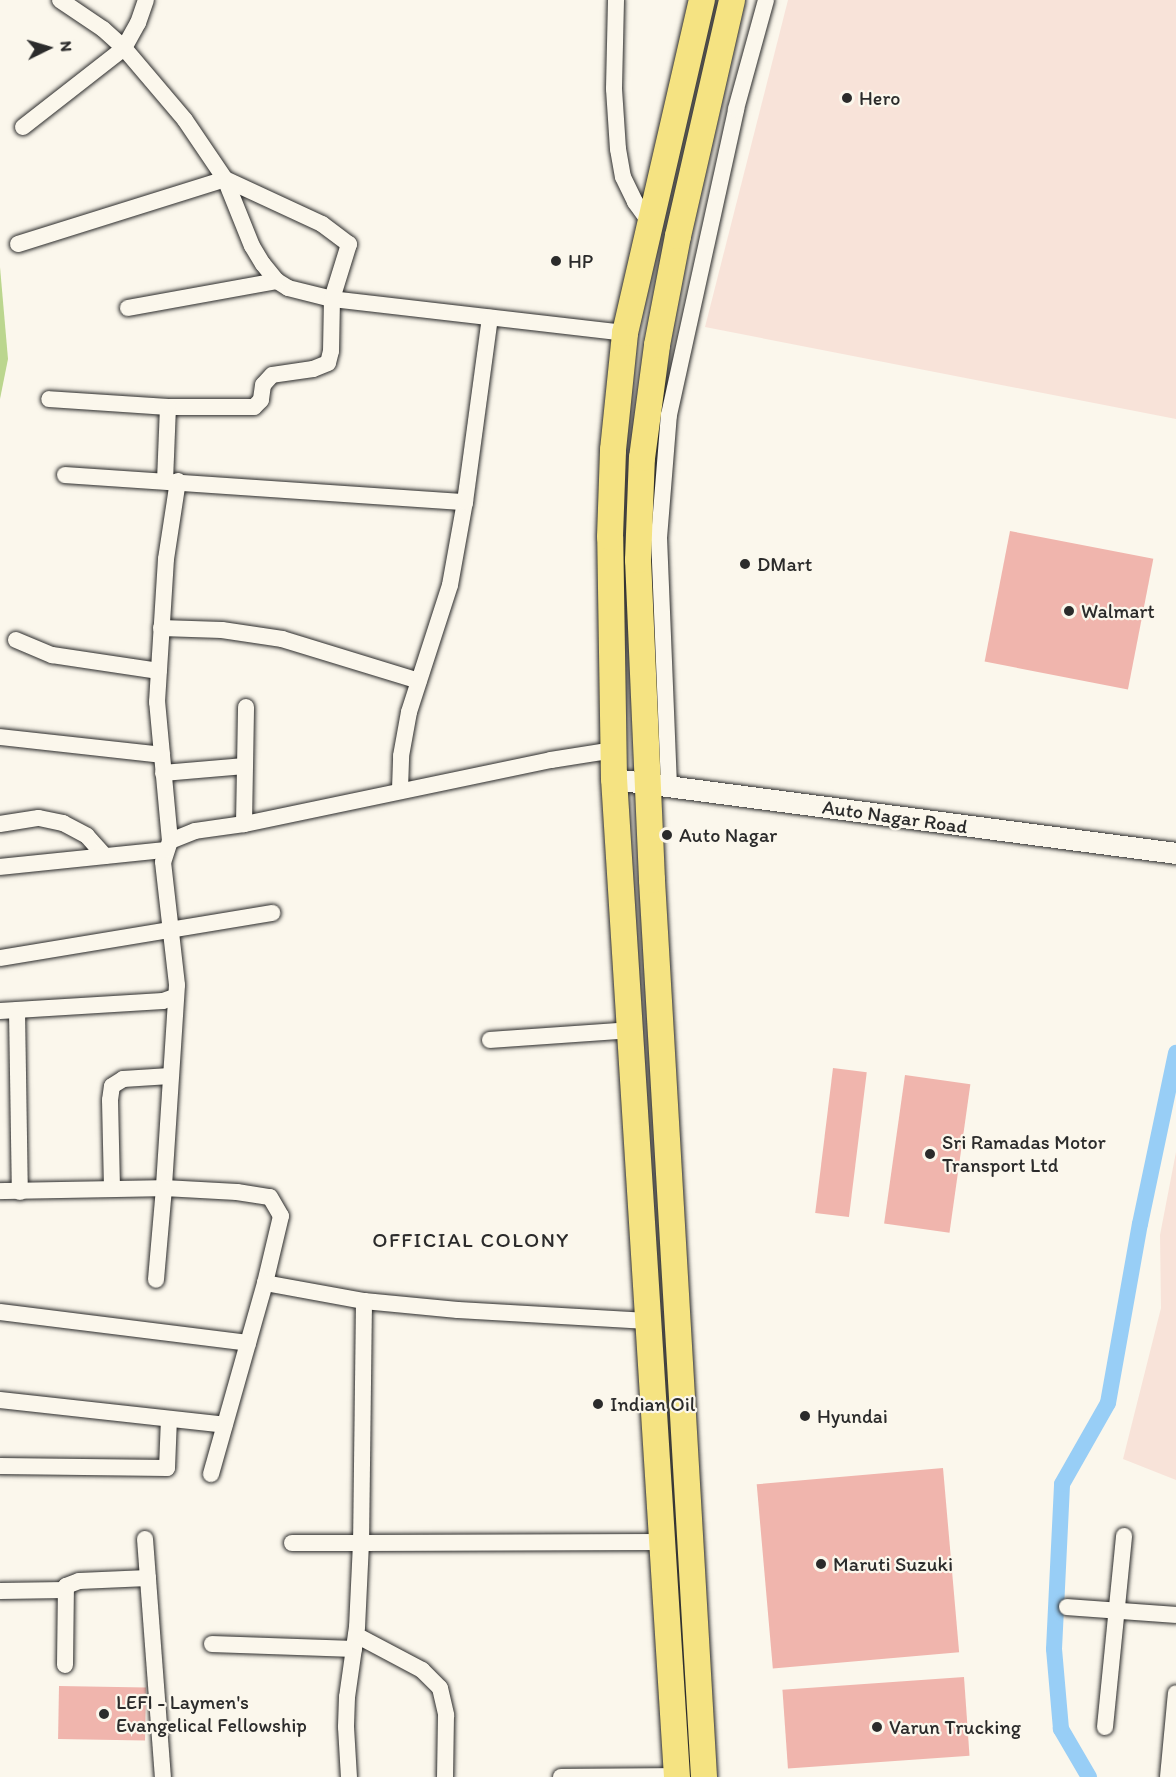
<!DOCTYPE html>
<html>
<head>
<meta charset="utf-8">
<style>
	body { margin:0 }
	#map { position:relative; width:1176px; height:1777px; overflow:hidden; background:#fbf7ec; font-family:Itim,sans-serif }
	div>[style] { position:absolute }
	.built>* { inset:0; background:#f8e3d9 }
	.green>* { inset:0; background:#bbd68e }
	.canal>* { height:16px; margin:-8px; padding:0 8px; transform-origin:8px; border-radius:8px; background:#98cef6 }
	.building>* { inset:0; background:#f0b5ad; transform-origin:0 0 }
	.roads { filter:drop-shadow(0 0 2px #2b2b2b) drop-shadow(0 0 2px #2b2b2b) }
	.minor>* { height:16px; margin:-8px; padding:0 8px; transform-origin:8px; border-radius:8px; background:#fbf7ec }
	.tertiary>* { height:21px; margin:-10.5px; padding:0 10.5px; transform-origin:10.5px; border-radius:10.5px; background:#fbf7ec }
	.primary>* { height:26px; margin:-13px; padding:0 13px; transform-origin:13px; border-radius:13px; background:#f5e382 }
	.dots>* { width:16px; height:16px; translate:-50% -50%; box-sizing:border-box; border:3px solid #fbf7ec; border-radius:50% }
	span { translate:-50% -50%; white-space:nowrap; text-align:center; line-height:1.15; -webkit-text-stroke:4.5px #fbf7ec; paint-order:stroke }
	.poi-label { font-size:20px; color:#2b2b2b }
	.left { translate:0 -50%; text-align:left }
	.street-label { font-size:20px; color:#2b2b2b }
	.neighbourhood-label { font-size:21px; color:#2b2b2b; letter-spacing:1.5px }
	.north { position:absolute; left:18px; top:18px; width:60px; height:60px; -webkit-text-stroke:4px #fbf7ec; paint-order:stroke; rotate:85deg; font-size:16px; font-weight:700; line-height:24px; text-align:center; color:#2b2b2b }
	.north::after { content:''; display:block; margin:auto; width:21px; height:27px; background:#2b2b2b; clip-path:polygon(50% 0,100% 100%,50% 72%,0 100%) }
</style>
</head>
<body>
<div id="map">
	<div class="built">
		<div style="clip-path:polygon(788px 0,1176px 0,1176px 419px,705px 327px)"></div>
		<div style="clip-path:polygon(1176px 1152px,1176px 1480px,1123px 1459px,1161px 1308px,1160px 1235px)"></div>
	</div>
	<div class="green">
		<div style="clip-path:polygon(0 267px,8px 359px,0 399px)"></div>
	</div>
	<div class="canal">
		<div style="left:1089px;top:1777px;width:56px;rotate:-120.3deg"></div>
		<div style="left:1061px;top:1729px;width:80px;rotate:-95deg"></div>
		<div style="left:1054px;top:1649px;width:165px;rotate:-87.2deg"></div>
		<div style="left:1062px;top:1484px;width:93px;rotate:-60.4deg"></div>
		<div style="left:1108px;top:1403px;width:182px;rotate:-79.9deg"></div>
		<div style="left:1140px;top:1224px;width:175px;rotate:-78.1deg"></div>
	</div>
	<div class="building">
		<div style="left:1010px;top:531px;width:146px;height:133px;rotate:11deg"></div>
		<div style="left:833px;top:1068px;width:34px;height:146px;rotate:7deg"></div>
		<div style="left:905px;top:1075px;width:66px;height:150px;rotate:8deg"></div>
		<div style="left:943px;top:1468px;width:185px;height:187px;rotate:85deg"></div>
		<div style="left:964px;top:1677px;width:79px;height:182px;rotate:86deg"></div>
		<div style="left:59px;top:1686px;width:87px;height:53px;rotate:1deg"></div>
	</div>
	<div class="roads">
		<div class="minor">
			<div style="left:60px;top:0;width:52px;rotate:34deg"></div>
			<div style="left:103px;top:29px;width:28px;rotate:42deg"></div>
			<div style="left:124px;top:48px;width:94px;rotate:49.7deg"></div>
			<div style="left:185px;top:120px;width:71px;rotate:55.9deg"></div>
			<div style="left:225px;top:179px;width:72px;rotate:68.1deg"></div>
			<div style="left:252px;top:246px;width:21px;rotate:59deg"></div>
			<div style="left:263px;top:264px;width:22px;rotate:51deg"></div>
			<div style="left:277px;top:281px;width:13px;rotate:32deg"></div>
			<div style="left:288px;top:288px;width:45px;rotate:14deg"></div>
			<div style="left:332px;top:299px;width:295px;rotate:6.6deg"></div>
			<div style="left:616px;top:0;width:89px;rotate:91.3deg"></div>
			<div style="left:614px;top:89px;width:60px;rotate:86.2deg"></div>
			<div style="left:618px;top:149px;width:28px;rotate:80deg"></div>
			<div style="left:623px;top:177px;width:28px;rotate:64deg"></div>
			<div style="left:635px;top:202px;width:26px;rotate:54deg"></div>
			<div style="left:23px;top:127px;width:128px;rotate:-38deg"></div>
			<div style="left:124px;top:48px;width:29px;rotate:-61deg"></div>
			<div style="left:138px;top:23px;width:24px;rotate:-71deg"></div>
			<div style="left:18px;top:244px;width:217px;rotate:-17.4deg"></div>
			<div style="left:225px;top:179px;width:107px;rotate:24.9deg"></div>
			<div style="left:322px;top:224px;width:34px;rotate:37deg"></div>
			<div style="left:349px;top:244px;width:58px;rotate:107.2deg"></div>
			<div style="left:332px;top:299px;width:52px;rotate:91.1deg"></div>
			<div style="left:331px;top:351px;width:12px;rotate:104deg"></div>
			<div style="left:328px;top:363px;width:16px;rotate:158deg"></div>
			<div style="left:313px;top:369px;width:41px;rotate:171.7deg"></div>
			<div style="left:272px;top:375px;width:13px;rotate:132deg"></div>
			<div style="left:263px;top:385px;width:15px;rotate:98deg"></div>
			<div style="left:261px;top:400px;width:10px;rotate:135deg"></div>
			<div style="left:254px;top:407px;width:86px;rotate:180deg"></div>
			<div style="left:168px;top:407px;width:119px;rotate:-176.2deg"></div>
			<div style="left:128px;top:308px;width:151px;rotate:-10.3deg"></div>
			<div style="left:65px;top:475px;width:401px;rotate:3.9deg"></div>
			<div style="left:165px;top:481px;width:74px;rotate:-87.7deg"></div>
			<div style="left:161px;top:628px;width:61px;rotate:1.9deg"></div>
			<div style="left:222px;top:630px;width:61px;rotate:8.5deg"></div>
			<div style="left:282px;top:639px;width:143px;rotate:17deg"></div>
			<div style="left:16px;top:640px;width:39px;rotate:23deg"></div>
			<div style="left:52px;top:655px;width:108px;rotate:8.5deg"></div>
			<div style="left:0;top:737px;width:163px;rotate:6.3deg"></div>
			<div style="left:614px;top:750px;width:64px;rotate:171deg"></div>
			<div style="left:551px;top:760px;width:314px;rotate:168.2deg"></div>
			<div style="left:244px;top:824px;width:49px;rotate:171.9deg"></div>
			<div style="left:195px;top:831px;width:27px;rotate:158deg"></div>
			<div style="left:170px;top:841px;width:22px;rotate:108deg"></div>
			<div style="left:163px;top:862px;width:124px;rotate:83.5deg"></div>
			<div style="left:177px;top:985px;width:203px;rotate:93.7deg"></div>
			<div style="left:164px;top:1188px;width:73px;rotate:3.1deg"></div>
			<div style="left:237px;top:1192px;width:33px;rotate:9deg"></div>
			<div style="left:270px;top:1197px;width:22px;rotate:60deg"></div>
			<div style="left:281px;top:1216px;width:69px;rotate:103.4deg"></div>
			<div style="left:265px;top:1283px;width:101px;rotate:10.3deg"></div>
			<div style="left:364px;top:1301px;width:94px;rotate:5.5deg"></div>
			<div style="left:458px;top:1310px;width:190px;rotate:3.3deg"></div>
			<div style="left:163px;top:773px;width:82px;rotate:-4.9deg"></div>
			<div style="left:669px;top:786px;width:248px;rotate:-92.3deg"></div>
			<div style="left:659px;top:538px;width:123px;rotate:-85.4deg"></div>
			<div style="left:669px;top:415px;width:313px;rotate:-77.6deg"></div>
			<div style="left:736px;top:109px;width:113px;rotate:-74.6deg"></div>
			<div style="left:400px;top:789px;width:33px;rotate:-88deg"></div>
			<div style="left:401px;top:756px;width:45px;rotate:-79.7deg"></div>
			<div style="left:409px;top:712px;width:133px;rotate:-72.1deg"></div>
			<div style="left:450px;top:585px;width:84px;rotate:-79.8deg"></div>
			<div style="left:465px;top:502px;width:186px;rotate:-82.3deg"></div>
			<div style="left:0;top:824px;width:39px;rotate:-9deg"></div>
			<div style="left:39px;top:818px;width:25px;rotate:12deg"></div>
			<div style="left:63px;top:823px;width:27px;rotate:28deg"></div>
			<div style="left:87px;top:836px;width:27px;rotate:48deg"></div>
			<div style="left:244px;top:824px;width:117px;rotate:-89deg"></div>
			<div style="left:170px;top:841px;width:140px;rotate:-95.3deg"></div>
			<div style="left:157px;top:702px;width:143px;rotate:-86.4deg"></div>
			<div style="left:166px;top:559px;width:79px;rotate:-81.3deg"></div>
			<div style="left:0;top:867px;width:166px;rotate:-5.9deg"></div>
			<div style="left:0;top:958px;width:276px;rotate:-9.4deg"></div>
			<div style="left:17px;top:1010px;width:182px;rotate:89.1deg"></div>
			<div style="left:0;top:1011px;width:163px;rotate:-3.5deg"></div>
			<div style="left:163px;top:1001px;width:12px;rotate:-20deg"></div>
			<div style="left:490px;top:1040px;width:142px;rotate:-4deg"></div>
			<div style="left:112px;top:1188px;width:88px;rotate:-91.3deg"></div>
			<div style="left:110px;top:1100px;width:14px;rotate:-82deg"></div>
			<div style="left:112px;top:1086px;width:13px;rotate:-32deg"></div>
			<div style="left:123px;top:1079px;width:47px;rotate:-3.7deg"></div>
			<div style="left:0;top:1191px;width:164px;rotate:-1deg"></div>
			<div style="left:164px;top:1188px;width:92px;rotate:95deg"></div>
			<div style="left:364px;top:1301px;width:242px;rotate:90.7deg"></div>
			<div style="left:361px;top:1543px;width:300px;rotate:-0.2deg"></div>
			<div style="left:0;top:1312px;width:250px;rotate:7.1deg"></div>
			<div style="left:0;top:1400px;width:226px;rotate:6.3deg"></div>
			<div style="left:0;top:1466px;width:167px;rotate:0.7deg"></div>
			<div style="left:167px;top:1468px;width:49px;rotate:-87.7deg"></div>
			<div style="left:211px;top:1474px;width:198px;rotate:-74.2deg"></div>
			<div style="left:145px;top:1539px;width:239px;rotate:85.7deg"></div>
			<div style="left:292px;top:1543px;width:69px"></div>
			<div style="left:361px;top:1543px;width:84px;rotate:92.7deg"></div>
			<div style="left:357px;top:1627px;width:71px;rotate:98.1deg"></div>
			<div style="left:347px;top:1697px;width:30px;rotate:92deg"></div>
			<div style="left:346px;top:1727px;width:50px;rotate:86.6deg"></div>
			<div style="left:0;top:1591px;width:65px;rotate:-0.9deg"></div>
			<div style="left:1067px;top:1607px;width:109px;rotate:4.2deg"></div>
			<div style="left:356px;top:1635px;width:75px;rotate:27.9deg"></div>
			<div style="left:422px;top:1670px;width:25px;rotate:45deg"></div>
			<div style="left:440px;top:1688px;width:28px;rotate:77deg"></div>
			<div style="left:446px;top:1715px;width:62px;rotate:90.9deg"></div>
			<div style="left:212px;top:1644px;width:142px;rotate:2deg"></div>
			<div style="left:65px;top:1665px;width:79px;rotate:-89.3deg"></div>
			<div style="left:66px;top:1586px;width:14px;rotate:-21deg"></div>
			<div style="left:79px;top:1581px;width:69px;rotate:-2.5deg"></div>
			<div style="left:1105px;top:1727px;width:192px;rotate:-84.3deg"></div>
			<div style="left:561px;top:1777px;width:116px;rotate:-0.5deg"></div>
			<div style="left:1168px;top:1777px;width:84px;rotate:-84.6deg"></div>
		</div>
		<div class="tertiary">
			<div style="left:614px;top:779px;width:567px;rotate:7.5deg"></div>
		</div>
		<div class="primary">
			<div style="left:677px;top:1777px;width:1000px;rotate:-93.61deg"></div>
			<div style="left:614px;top:779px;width:242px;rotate:-90.9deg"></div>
			<div style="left:610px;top:537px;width:87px;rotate:-88deg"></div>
			<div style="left:613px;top:450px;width:118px;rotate:-84.1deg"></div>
			<div style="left:625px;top:333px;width:342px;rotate:-77deg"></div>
			<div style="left:704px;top:1777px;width:899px;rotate:-93.32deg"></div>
			<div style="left:652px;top:880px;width:320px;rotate:-92.5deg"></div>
			<div style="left:638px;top:560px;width:102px;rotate:-87.8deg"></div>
			<div style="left:642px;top:458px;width:114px;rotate:-82.4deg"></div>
			<div style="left:657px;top:345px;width:111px;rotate:-79.1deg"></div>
			<div style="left:678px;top:236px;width:242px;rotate:-77.1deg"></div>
		</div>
	</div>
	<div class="dots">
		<div style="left:847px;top:98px;background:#2b2b2b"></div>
		<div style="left:556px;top:261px;background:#2b2b2b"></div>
		<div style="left:745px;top:564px;background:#2b2b2b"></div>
		<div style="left:1069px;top:611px;background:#2b2b2b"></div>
		<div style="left:667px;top:835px;background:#2b2b2b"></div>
		<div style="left:930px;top:1154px;background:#2b2b2b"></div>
		<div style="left:598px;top:1404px;background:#2b2b2b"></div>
		<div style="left:805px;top:1416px;background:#2b2b2b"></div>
		<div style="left:821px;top:1564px;background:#2b2b2b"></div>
		<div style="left:104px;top:1714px;background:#2b2b2b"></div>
		<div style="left:877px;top:1727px;background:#2b2b2b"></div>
	</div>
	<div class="poi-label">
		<span class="left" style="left:859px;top:98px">Hero</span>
		<span class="left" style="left:568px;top:261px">HP</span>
		<span class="left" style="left:757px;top:564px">DMart</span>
		<span class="left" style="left:1081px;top:611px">Walmart</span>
		<span class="left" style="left:679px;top:835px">Auto Nagar</span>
		<span class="left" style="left:942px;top:1154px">Sri Ramadas Motor<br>Transport Ltd</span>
		<span class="left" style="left:610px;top:1404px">Indian Oil</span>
		<span class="left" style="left:817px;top:1416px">Hyundai</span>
		<span class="left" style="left:833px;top:1564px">Maruti Suzuki</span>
		<span class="left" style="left:116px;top:1714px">LEFI - Laymen's<br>Evangelical Fellowship</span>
		<span class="left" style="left:889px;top:1727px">Varun Trucking</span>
	</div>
	<div class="street-label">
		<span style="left:895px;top:817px;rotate:8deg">Auto Nagar Road</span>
	</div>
	<div class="neighbourhood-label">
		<span style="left:471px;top:1240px">OFFICIAL COLONY</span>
	</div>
	<div class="north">N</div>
</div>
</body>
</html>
